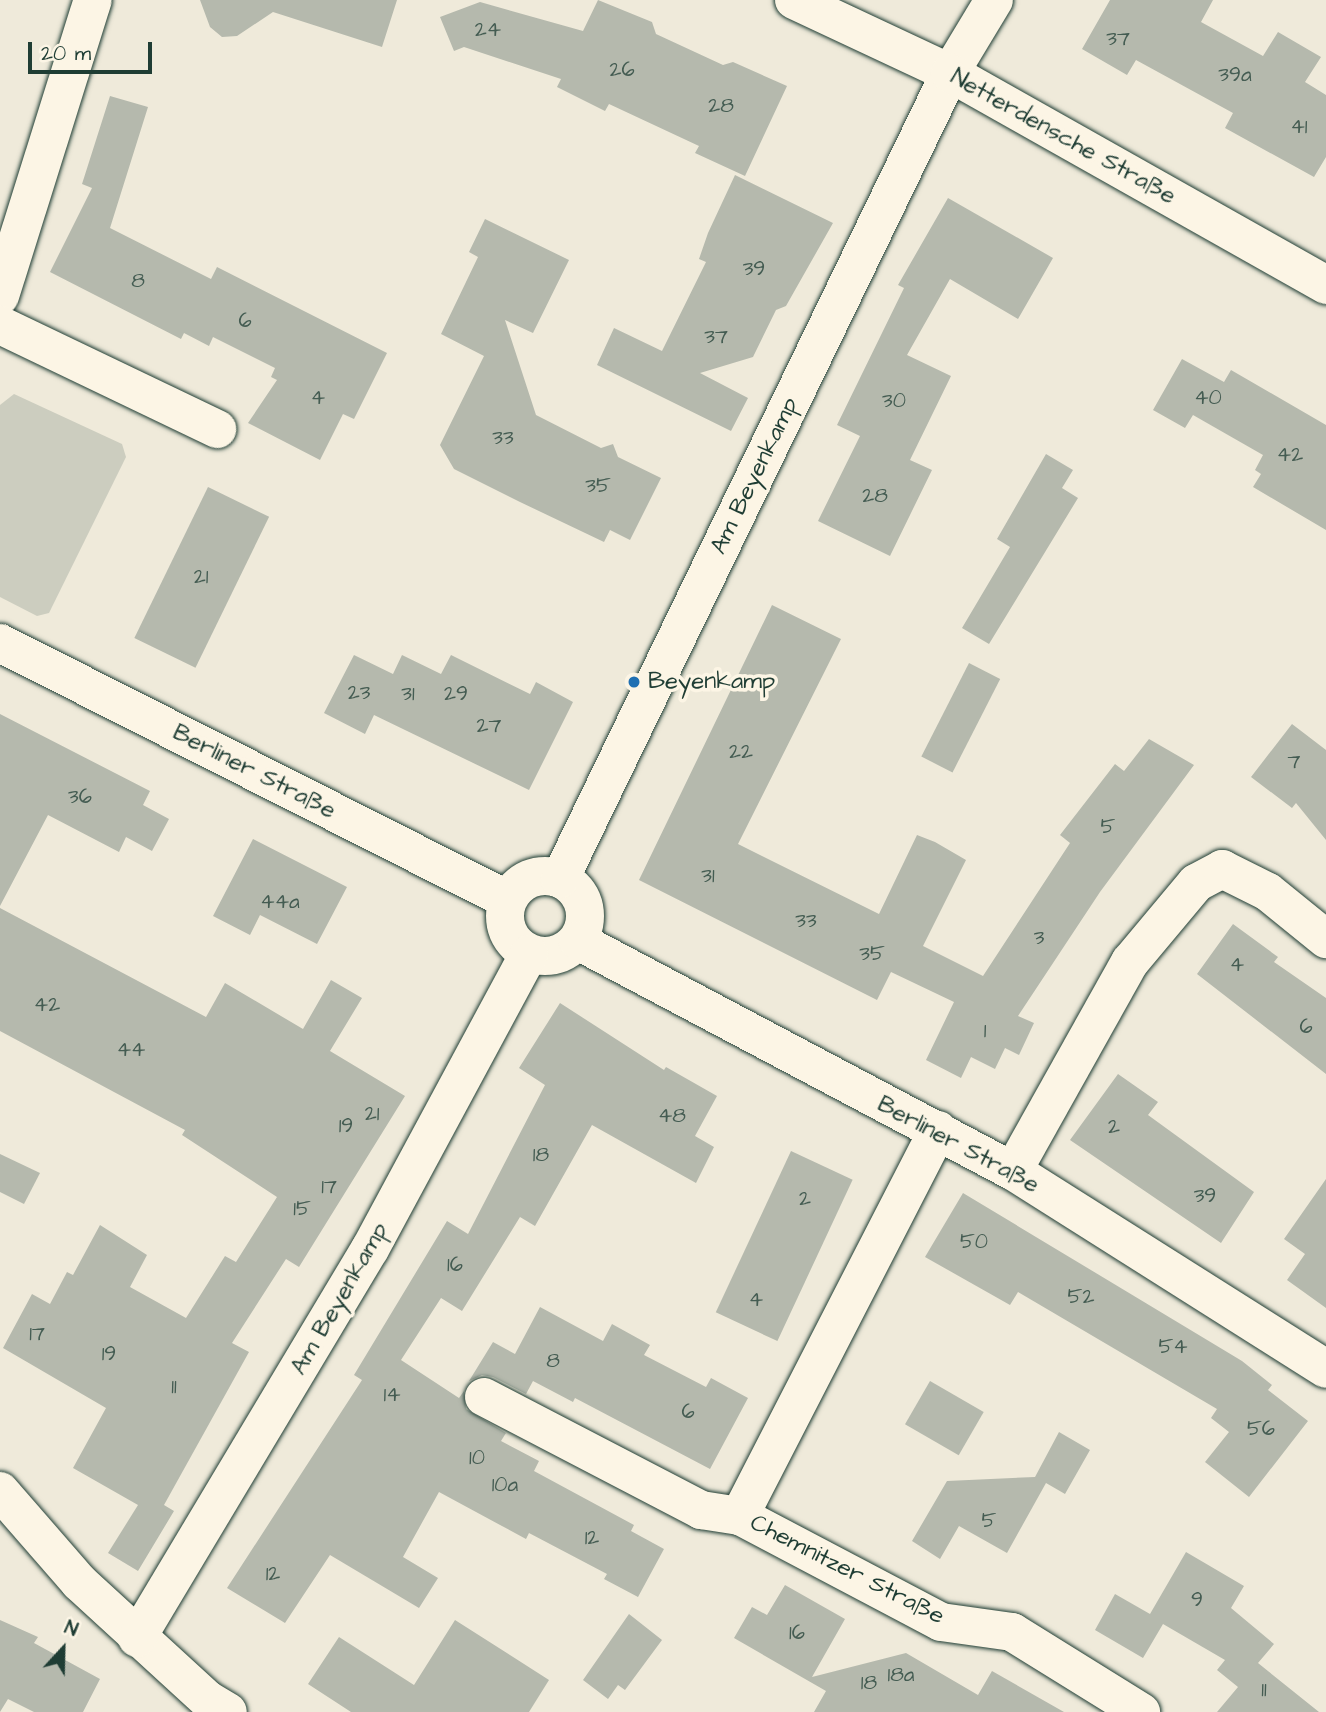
<!DOCTYPE html>
<html>
<head>
<meta charset="utf-8">
<style>
	body { margin:0 }
	#map { position:relative; width:1326px; height:1712px; overflow:hidden; background:#efeada; font-family:"Architects Daughter",sans-serif }
	div>[style] { position:absolute }
	.green>* { inset:0; background:#cccdbf }
	.building>* { inset:0; background:#b5b9ad; transform-origin:0 0 }
	.roads { filter:drop-shadow(0 0 2px #1f3d34) drop-shadow(0 0 2px #1f3d34) }
	.street>* { height:38px; margin:-19px; padding:0 19px; transform-origin:19px; border-radius:19px; background:#fcf5e5 }
	.street>.ring { margin:-19px; padding:0; box-sizing:content-box; background:none; border:38px solid #fcf5e5; border-radius:50% }
	.secondary>* { height:38px; margin:-19px; padding:0 19px; transform-origin:19px; border-radius:19px; background:#fcf5e5 }
	.dots>* { width:19px; height:19px; translate:-50% -50%; box-sizing:border-box; border:4px solid #fcf5e5; border-radius:50% }
	span { translate:-50% -50%; white-space:nowrap; text-align:center; line-height:1.15; -webkit-text-stroke:7px #fcf5e5; paint-order:stroke }
	.number-label { font-size:21px; color:#445c52 }
	.number-label span { -webkit-text-stroke-width:0 }
	.street-label { font-size:24px; color:#1f3d34 }
	.poi-label { font-size:24px; color:#1f3d34 }
	.left { translate:0 -50%; text-align:left }
	.north { position:absolute; left:28px; top:1614px; width:70px; height:70px; -webkit-text-stroke:5px #fcf5e5; paint-order:stroke; rotate:22deg; font-size:19px; font-weight:700; line-height:28px; text-align:center; color:#1f3d34 }
	.north::after { content:''; display:block; margin:auto; width:24px; height:32px; background:#1f3d34; clip-path:polygon(50% 0,100% 100%,50% 72%,0 100%) }
	.scale { position:absolute; left:28px; top:42px; width:124px; height:32px; box-sizing:border-box; border:4px solid #1f3d34; border-top:0; padding-left:9px; font-size:21px; line-height:24px; white-space:nowrap; color:#1f3d34; -webkit-text-stroke:5px #fcf5e5; paint-order:stroke }
</style>
</head>
<body>
<div id="map">
	<div class="green">
		<div style="clip-path:polygon(14px 394px,122px 444px,126px 457px,49px 613px,37px 616px,0 597px,0 405px)"></div>
	</div>
	<div class="building">
		<div style="clip-path:polygon(200px 0,397px 0,382px 47px,273px 12px,237px 36px,222px 37px,210px 27px)"></div>
		<div style="clip-path:polygon(598px 0,652px 22px,656px 34px,723px 65px,733px 62px,787px 86px,745px 176px,695px 153px,699px 146px,609px 104px,605px 111px,557px 87px,561px 79px,464px 47px,454px 51px,440px 17px,480px 2px,583px 31px)"></div>
		<div style="clip-path:polygon(1110px 0,1213px 0,1201px 22px,1263px 56px,1278px 32px,1321px 57px,1305px 82px,1326px 95px,1326px 157px,1314px 177px,1225px 128px,1233px 113px,1136px 60px,1127px 75px,1082px 49px)"></div>
		<div style="clip-path:polygon(110px 96px,148px 107px,110px 228px,211px 279px,217px 267px,387px 353px,354px 419px,343px 414px,320px 460px,248px 423px,277px 380px,271px 377px,275px 368px,213px 337px,209px 346px,184px 333px,181px 339px,50px 272px,92px 188px,82px 184px)"></div>
		<div style="clip-path:polygon(735px 175px,833px 223px,786px 306px,776px 310px,753px 357px,700px 373px,748px 398px,731px 431px,597px 365px,614px 328px,662px 351px,706px 262px,699px 259px,708px 233px)"></div>
		<div style="clip-path:polygon(948px 198px,1053px 258px,1018px 319px,950px 279px,907px 355px,951px 376px,910px 460px,932px 470px,890px 556px,818px 521px,860px 436px,837px 425px,904px 288px,898px 285px)"></div>
		<div style="clip-path:polygon(485px 219px,569px 260px,533px 333px,505px 320px,536px 415px,601px 448px,613px 444px,618px 457px,661px 478px,630px 540px,610px 530px,604px 542px,520px 502px,454px 469px,440px 445px,484px 356px,441px 334px,478px 257px,469px 252px)"></div>
		<div style="clip-path:polygon(1182px 359px,1224px 382px,1231px 370px,1326px 425px,1326px 530px,1253px 487px,1261px 474px,1255px 470px,1263px 455px,1193px 415px,1185px 428px,1153px 410px)"></div>
		<div style="clip-path:polygon(1046px 454px,1073px 470px,1062px 488px,1078px 498px,989px 644px,962px 628px,1010px 547px,997px 539px)"></div>
		<div style="left:208px;top:487px;width:68px;height:168px;rotate:26deg"></div>
		<div style="clip-path:polygon(772px 605px,841px 639px,738px 844px,879px 914px,917px 835px,935px 842px,966px 860px,923px 946px,983px 976px,1070px 843px,1060px 835px,1115px 764px,1124px 771px,1149px 739px,1194px 765px,1100px 892px,1018px 1016px,1034px 1023px,1019px 1055px,1005px 1048px,995px 1069px,971px 1057px,961px 1078px,926px 1060px,954px 1002px,891px 972px,877px 1000px,639px 880px)"></div>
		<div style="clip-path:polygon(354px 655px,393px 674px,402px 655px,441px 674px,451px 655px,530px 694px,536px 682px,573px 702px,529px 790px,374px 715px,365px 734px,324px 713px)"></div>
		<div style="left:969px;top:663px;width:35px;height:105px;rotate:27deg"></div>
		<div style="clip-path:polygon(0 714px,150px 791px,143px 805px,169px 819px,152px 851px,126px 837px,119px 852px,48px 815px,0 906px)"></div>
		<div style="clip-path:polygon(1292px 724px,1326px 750px,1326px 840px,1296px 803px,1292px 808px,1251px 777px)"></div>
		<div style="clip-path:polygon(253px 839px,347px 887px,317px 944px,260px 915px,250px 935px,213px 916px)"></div>
		<div style="clip-path:polygon(0 908px,206px 1017px,225px 983px,303px 1029px,331px 980px,362px 998px,330px 1051px,405px 1096px,299px 1267px,286px 1259px,232px 1343px,249px 1352px,164px 1505px,174px 1511px,138px 1571px,108px 1553px,138px 1505px,73px 1468px,106px 1408px,3px 1348px,32px 1294px,50px 1304px,67px 1272px,73px 1275px,100px 1225px,147px 1255px,130px 1287px,186px 1318px,225px 1256px,236px 1262px,277px 1197px,182px 1135px,185px 1130px,0 1031px)"></div>
		<div style="clip-path:polygon(1233px 924px,1278px 957px,1274px 962px,1326px 998px,1326px 1074px,1197px 974px)"></div>
		<div style="clip-path:polygon(560px 1003px,664px 1070px,666px 1067px,717px 1096px,695px 1136px,714px 1147px,696px 1183px,592px 1125px,535px 1226px,520px 1217px,462px 1311px,441px 1298px,401px 1360px,459px 1398px,464px 1391px,466px 1409px,506px 1433px,501px 1441px,539px 1461px,534px 1471px,634px 1525px,631px 1531px,664px 1549px,638px 1597px,604px 1579px,607px 1574px,529px 1533px,526px 1539px,439px 1492px,403px 1557px,438px 1578px,419px 1608px,330px 1555px,285px 1623px,227px 1588px,362px 1380px,354px 1375px,447px 1221px,468px 1234px,545px 1085px,519px 1068px)"></div>
		<div style="clip-path:polygon(1118px 1074px,1158px 1102px,1148px 1115px,1254px 1192px,1221px 1243px,1070px 1140px)"></div>
		<div style="left:791px;top:1151px;width:68px;height:178px;rotate:25deg"></div>
		<div style="clip-path:polygon(0 1154px,40px 1173px,24px 1204px,0 1192px)"></div>
		<div style="clip-path:polygon(1326px 1179px,1326px 1308px,1287px 1280px,1305px 1254px,1284px 1239px)"></div>
		<div style="clip-path:polygon(963px 1193px,1242px 1361px,1272px 1385px,1268px 1390px,1308px 1421px,1249px 1497px,1205px 1462px,1229px 1432px,1211px 1418px,1217px 1409px,1018px 1292px,1010px 1305px,925px 1257px)"></div>
		<div style="clip-path:polygon(540px 1307px,603px 1341px,612px 1324px,650px 1345px,644px 1355px,706px 1387px,711px 1378px,748px 1398px,710px 1469px,575px 1398px,573px 1402px,533px 1381px,526px 1394px,493px 1377px,482px 1375px,469px 1381px,493px 1342px,515px 1354px)"></div>
		<div style="left:930px;top:1381px;width:62px;height:50px;rotate:30deg"></div>
		<div style="clip-path:polygon(1059px 1432px,1090px 1450px,1065px 1494px,1046px 1483px,1007px 1553px,959px 1526px,940px 1559px,912px 1541px,947px 1481px,1035px 1477px)"></div>
		<div style="clip-path:polygon(1186px 1552px,1244px 1586px,1231px 1608px,1274px 1644px,1258px 1663px,1319px 1712px,1217px 1712px,1238px 1687px,1217px 1670px,1225px 1660px,1163px 1624px,1143px 1658px,1095px 1630px,1115px 1594px,1150px 1614px)"></div>
		<div style="clip-path:polygon(785px 1585px,845px 1619px,812px 1677px,906px 1653px,978px 1695px,992px 1671px,1064px 1712px,814px 1712px,826px 1691px,734px 1638px,752px 1607px,767px 1615px)"></div>
		<div style="clip-path:polygon(629px 1614px,662px 1640px,625px 1690px,618px 1685px,608px 1699px,583px 1680px)"></div>
		<div style="clip-path:polygon(0 1620px,38px 1637px,34px 1643px,100px 1679px,83px 1712px,34px 1712px,8px 1699px,0 1712px)"></div>
		<div style="clip-path:polygon(455px 1620px,549px 1680px,529px 1712px,351px 1712px,308px 1684px,339px 1637px,414px 1685px)"></div>
	</div>
	<div class="roads">
		<div class="street">
			<div style="left:0;top:296px;width:310px;rotate:-72.6deg"></div>
			<div style="left:0;top:325px;width:241px;rotate:25.6deg"></div>
			<div style="left:0;top:643px;width:569px;rotate:26.84deg"></div>
			<div class="ring" style="left:505px;top:876px;width:42px;height:42px"></div>
			<div style="left:560px;top:879px;width:895px;rotate:-64.18deg"></div>
			<div style="left:950px;top:73px;width:85px;rotate:-58.9deg"></div>
			<div style="left:578px;top:941px;width:492px;rotate:27.9deg"></div>
			<div style="left:1013px;top:1171px;width:370px;rotate:32.3deg"></div>
			<div style="left:938px;top:1130px;width:434px;rotate:117.2deg"></div>
			<div style="left:740px;top:1516px;width:227px;rotate:27.8deg"></div>
			<div style="left:941px;top:1622px;width:72px;rotate:8deg"></div>
			<div style="left:1012px;top:1632px;width:152px;rotate:31.8deg"></div>
			<div style="left:1013px;top:1171px;width:240px;rotate:-60.8deg"></div>
			<div style="left:1130px;top:962px;width:103px;rotate:-50.1deg"></div>
			<div style="left:1196px;top:883px;width:30px;rotate:-28deg"></div>
			<div style="left:1222px;top:869px;width:51px;rotate:26.6deg"></div>
			<div style="left:1268px;top:892px;width:75px;rotate:39deg"></div>
			<div style="left:484px;top:1397px;width:245px;rotate:27.5deg"></div>
			<div style="left:701px;top:1510px;width:39px;rotate:9deg"></div>
			<div style="left:0;top:1491px;width:121px;rotate:49deg"></div>
			<div style="left:79px;top:1582px;width:175px;rotate:42.5deg"></div>
			<div style="left:208px;top:1700px;width:23px;rotate:31deg"></div>
			<div style="left:137px;top:1638px;width:453px;rotate:-59.1deg"></div>
			<div style="left:370px;top:1249px;width:335px;rotate:-61.7deg"></div>
		</div>
		<div class="secondary">
			<div style="left:794px;top:0;width:172px;rotate:25.1deg"></div>
			<div style="left:950px;top:73px;width:432px;rotate:29.4deg"></div>
		</div>
	</div>
	<div class="dots">
		<div style="left:634px;top:682px;background:#1f6fb2"></div>
	</div>
	<div class="number-label">
		<span style="left:488px;top:30px">24</span>
		<span style="left:1118px;top:39px">37</span>
		<span style="left:622px;top:70px">26</span>
		<span style="left:1235px;top:75px">39a</span>
		<span style="left:721px;top:106px">28</span>
		<span style="left:1299px;top:127px">41</span>
		<span style="left:754px;top:269px">39</span>
		<span style="left:138px;top:281px">8</span>
		<span style="left:245px;top:321px">6</span>
		<span style="left:716px;top:337px">37</span>
		<span style="left:318px;top:398px">4</span>
		<span style="left:1208px;top:398px">40</span>
		<span style="left:894px;top:401px">30</span>
		<span style="left:503px;top:438px">33</span>
		<span style="left:1290px;top:455px">42</span>
		<span style="left:598px;top:486px">35</span>
		<span style="left:875px;top:496px">28</span>
		<span style="left:201px;top:577px">21</span>
		<span style="left:359px;top:693px">23</span>
		<span style="left:408px;top:694px">31</span>
		<span style="left:456px;top:694px">29</span>
		<span style="left:489px;top:726px">27</span>
		<span style="left:741px;top:752px">22</span>
		<span style="left:1294px;top:762px">7</span>
		<span style="left:80px;top:797px">36</span>
		<span style="left:1108px;top:827px">5</span>
		<span style="left:708px;top:876px">31</span>
		<span style="left:280px;top:902px">44a</span>
		<span style="left:806px;top:921px">33</span>
		<span style="left:1039px;top:938px">3</span>
		<span style="left:872px;top:954px">35</span>
		<span style="left:1237px;top:965px">4</span>
		<span style="left:47px;top:1005px">42</span>
		<span style="left:1306px;top:1027px">6</span>
		<span style="left:985px;top:1031px">1</span>
		<span style="left:131px;top:1050px">44</span>
		<span style="left:372px;top:1114px">21</span>
		<span style="left:672px;top:1116px">48</span>
		<span style="left:346px;top:1126px">19</span>
		<span style="left:1114px;top:1127px">2</span>
		<span style="left:541px;top:1155px">18</span>
		<span style="left:329px;top:1187px">17</span>
		<span style="left:1205px;top:1196px">39</span>
		<span style="left:805px;top:1199px">2</span>
		<span style="left:302px;top:1209px">15</span>
		<span style="left:974px;top:1242px">50</span>
		<span style="left:455px;top:1265px">16</span>
		<span style="left:1081px;top:1297px">52</span>
		<span style="left:756px;top:1300px">4</span>
		<span style="left:37px;top:1334px">17</span>
		<span style="left:1173px;top:1347px">54</span>
		<span style="left:109px;top:1354px">19</span>
		<span style="left:553px;top:1361px">8</span>
		<span style="left:174px;top:1387px">11</span>
		<span style="left:392px;top:1395px">14</span>
		<span style="left:688px;top:1412px">6</span>
		<span style="left:1261px;top:1429px">56</span>
		<span style="left:477px;top:1458px">10</span>
		<span style="left:505px;top:1485px">10a</span>
		<span style="left:989px;top:1521px">5</span>
		<span style="left:592px;top:1538px">12</span>
		<span style="left:273px;top:1574px">12</span>
		<span style="left:1197px;top:1600px">9</span>
		<span style="left:797px;top:1633px">16</span>
		<span style="left:901px;top:1675px">18a</span>
		<span style="left:869px;top:1683px">18</span>
		<span style="left:1264px;top:1690px">11</span>
	</div>
	<div class="street-label">
		<span style="left:1063px;top:137px;rotate:29deg">Netterdensche Straße</span>
		<span style="left:755px;top:476px;rotate:-64deg">Am Beyenkamp</span>
		<span style="left:254px;top:772px;rotate:27deg">Berliner Straße</span>
		<span style="left:958px;top:1145px;rotate:28deg">Berliner Straße</span>
		<span style="left:340px;top:1299px;rotate:-60deg">Am Beyenkamp</span>
		<span style="left:847px;top:1570px;rotate:27deg">Chemnitzer Straße</span>
	</div>
	<div class="poi-label">
		<span class="left" style="left:648px;top:682px">Beyenkamp</span>
	</div>
	<div class="north">N</div>
	<div class="scale">20 m</div>
</div>
</body>
</html>
